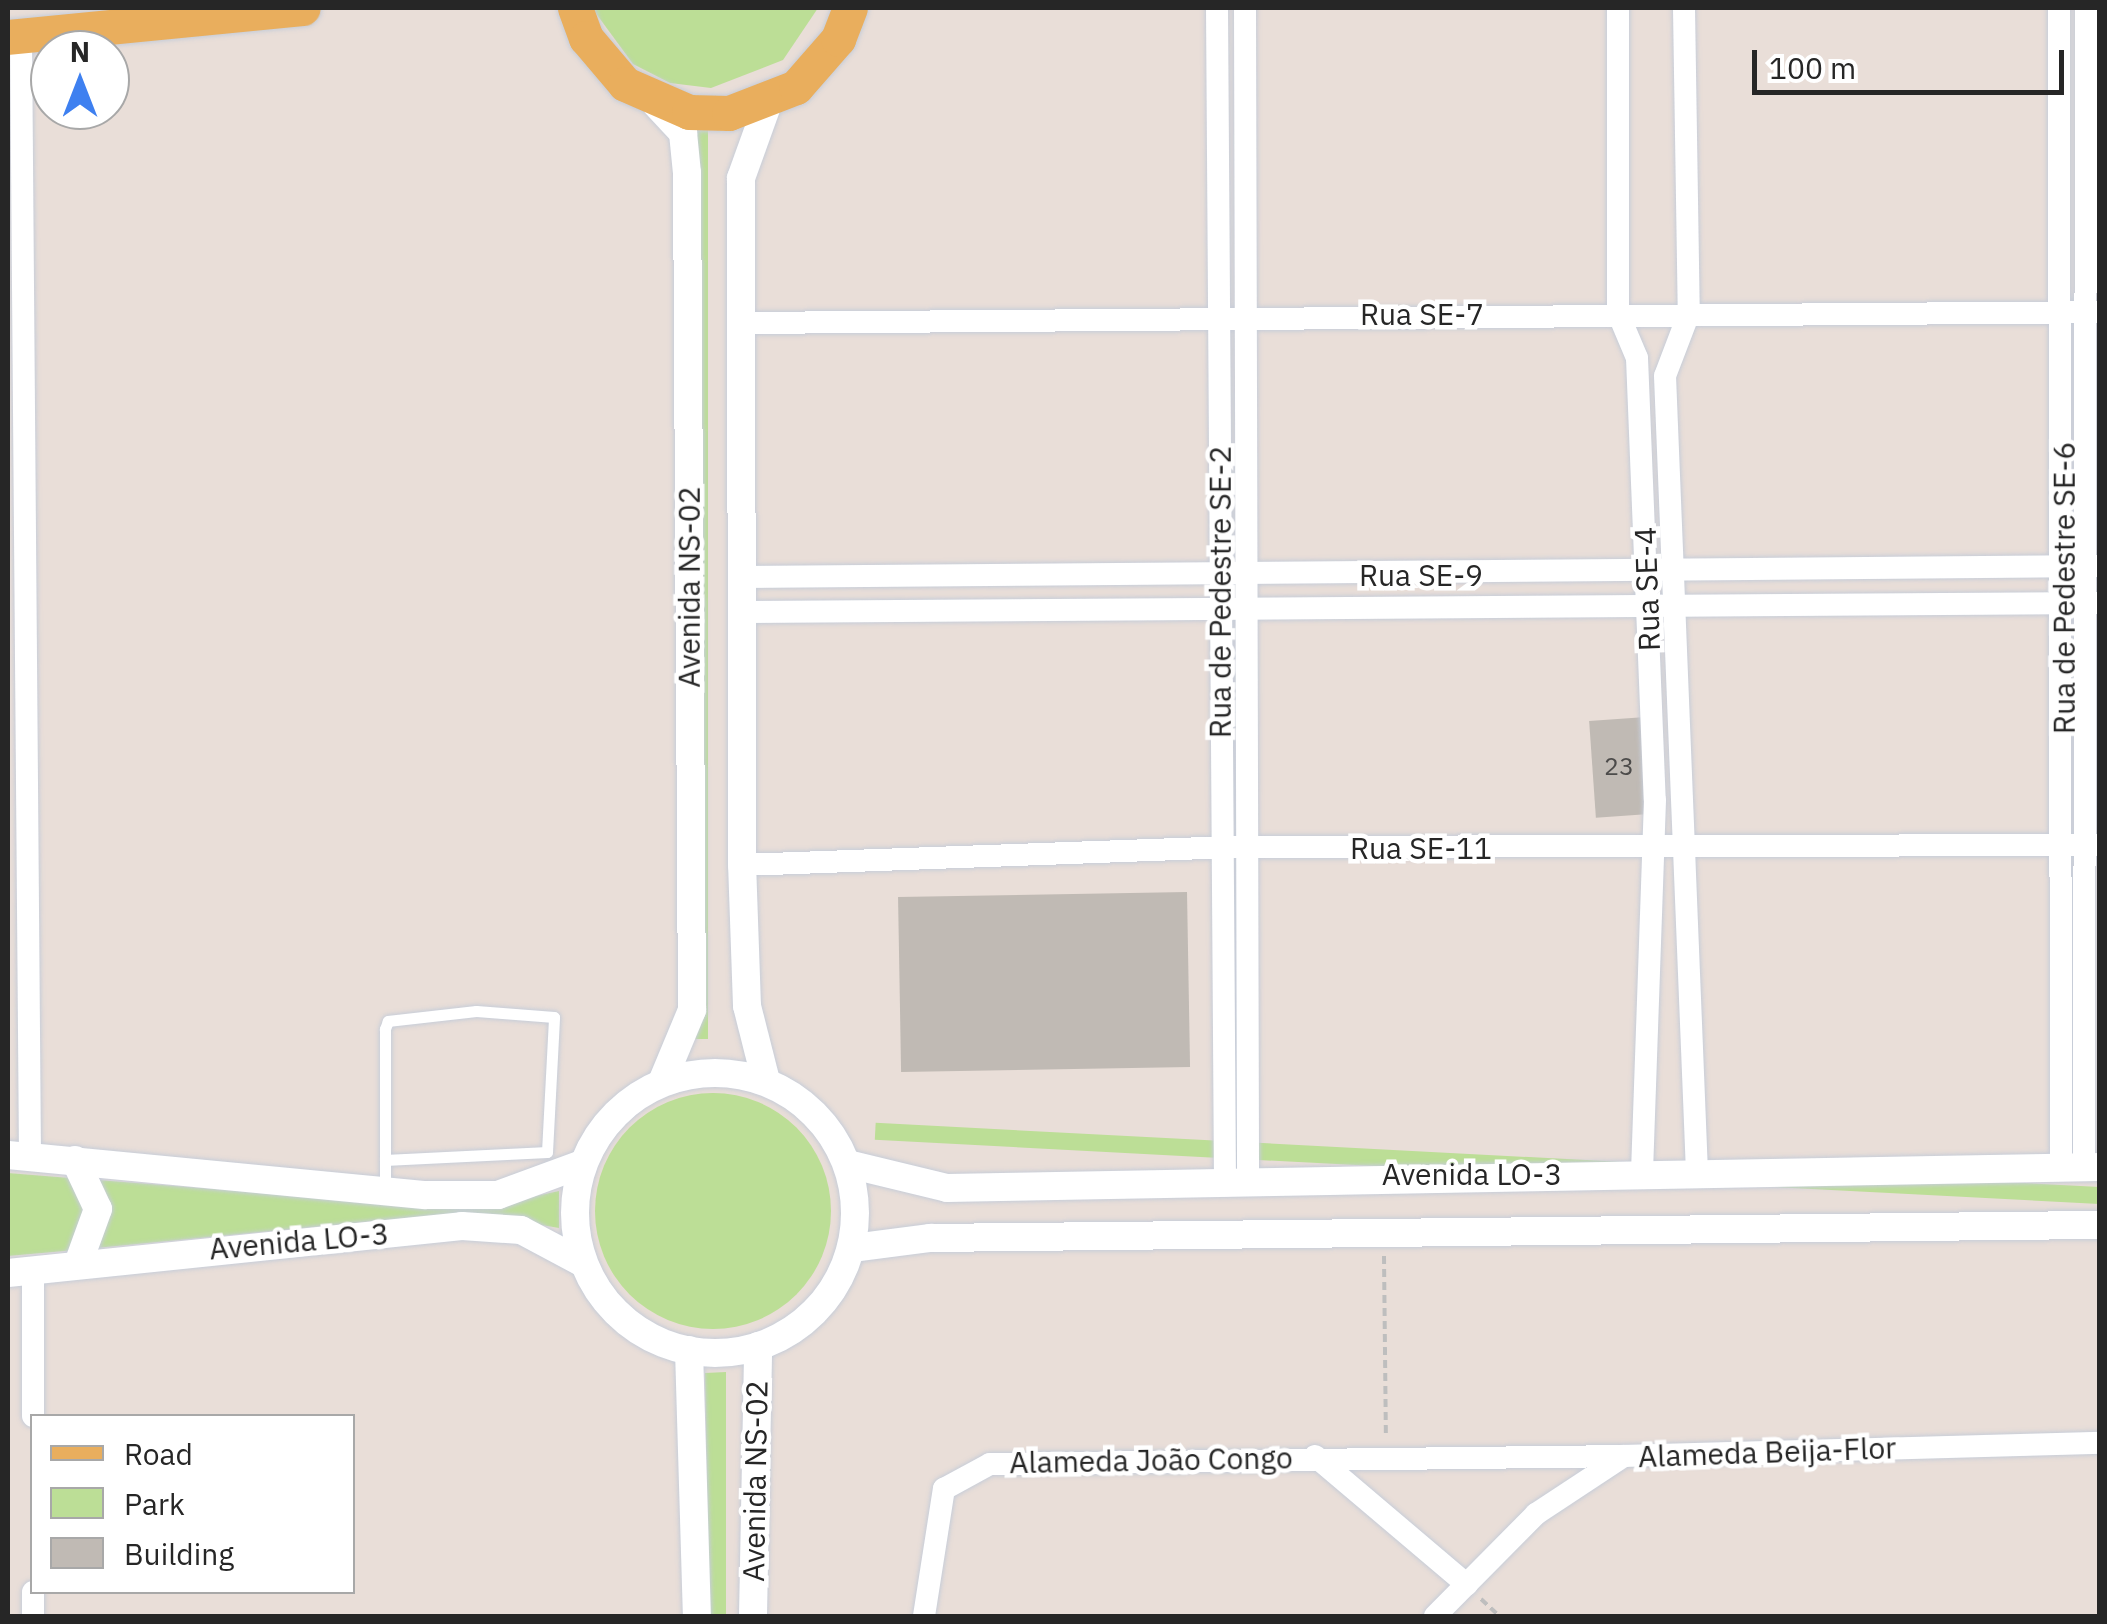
<!DOCTYPE html>
<html>
<head>
<meta charset="utf-8">
<style>
	body { margin:0 }
	#map { position:relative; width:2107px; height:1624px; overflow:hidden; background:#e9ded8; font-family:"IBM Plex Sans",sans-serif }
	div>[style] { position:absolute }
	.green>* { inset:0; background:#bcde96; transform-origin:0 0 }
	.round { border-radius:50% }
	.building>* { inset:0; background:#c0bab4; transform-origin:0 0 }
	.path>* { height:4px; margin-top:-2px; transform-origin:0; background:repeating-linear-gradient(90deg,#bebebe 0 8px,transparent 0 13px) }
	.roads { filter:drop-shadow(0 0 2px #c7cdd8) drop-shadow(0 0 2px #c7cdd8) }
	.service>* { height:11px; margin:-5.5px; padding:0 5.5px; transform-origin:5.5px; border-radius:5.5px; background:#fff }
	.minor>* { height:22px; margin:-11px; padding:0 11px; transform-origin:11px; border-radius:11px; background:#fff }
	.tertiary>* { height:28px; margin:-14px; padding:0 14px; transform-origin:14px; border-radius:14px; background:#fff }
	.tertiary>.ring { margin:-14px; padding:0; box-sizing:content-box; background:none; border:28px solid #fff; border-radius:50% }
	.primary>* { height:35px; margin:-17.5px; padding:0 17.5px; transform-origin:17.5px; border-radius:17.5px; background:#e9ae5d }
	span { translate:-50% -50%; white-space:nowrap; text-align:center; line-height:1.15; -webkit-text-stroke:9px #fff; paint-order:stroke }
	.number-label { font-size:25px; color:#4c4b4a }
	.number-label span { -webkit-text-stroke-width:0 }
	.street-label { font-size:30px; color:#262626 }
	.frame { position:absolute; inset:0; border:10px solid #262626; pointer-events:none }
	.legend { position:absolute; left:30px; top:1414px; width:325px; height:180px; box-sizing:border-box; background:#fff; border:2px solid #a8a8a8; margin:0; padding:12px 18px; list-style:none; font-size:30px; color:#262626 }
	.legend li { display:flex; align-items:center; gap:20px; height:50px }
	.legend b { width:50px; border:2px solid #a8a8a8 }
	.north { position:absolute; left:30px; top:30px; width:100px; height:100px; box-sizing:border-box; background:#fff; border:2px solid #a8a8a8; border-radius:50%; rotate:0deg; font-size:28px; font-weight:700; line-height:40px; text-align:center; color:#262626 }
	.north::after { content:''; display:block; margin:auto; width:35px; height:45px; background:#3e80f0; clip-path:polygon(50% 0,100% 100%,50% 72%,0 100%) }
	.scale { position:absolute; left:1752px; top:50px; width:312px; height:45px; box-sizing:border-box; border:5px solid #262626; border-top:0; padding-left:12px; font-size:30px; line-height:35px; white-space:nowrap; color:#262626; -webkit-text-stroke:8px #fff; paint-order:stroke }
</style>
</head>
<body>
<div id="map">
	<div class="green">
		<div style="clip-path:polygon(592px 8px,818px 8px,783px 60px,711px 88px,670px 83px,633px 64px)"></div>
		<div style="left:694px;top:125px;width:14px;height:914px"></div>
		<div class="round" style="left:595px;top:1093px;width:236px;height:236px"></div>
		<div style="clip-path:polygon(8px 1173px,70px 1178px,87px 1213px,76px 1250px,8px 1256px)"></div>
		<div style="clip-path:polygon(98px 1180px,383px 1202px,499px 1204px,559px 1191px,559px 1228px,501px 1218px,385px 1220px,96px 1248px,110px 1215px)"></div>
		<div style="left:2100px;top:1187px;width:17px;height:1226px;rotate:93deg"></div>
		<div style="clip-path:polygon(726px 1372px,726px 1616px,709px 1616px,705px 1373px)"></div>
	</div>
	<div class="building">
		<div style="left:1646px;top:717px;width:97px;height:57px;rotate:86deg"></div>
		<div style="left:1187px;top:892px;width:175px;height:289px;rotate:89deg"></div>
	</div>
	<div class="path">
		<div style="left:1384px;top:1256px;width:180px;rotate:89.4deg"></div>
		<div style="left:1481px;top:1599px;width:25px;rotate:43deg"></div>
	</div>
	<div class="roads">
		<div class="service">
			<div style="left:385px;top:1160px;width:162px;rotate:-2.8deg"></div>
			<div style="left:547px;top:1152px;width:135px;rotate:-87deg"></div>
			<div style="left:554px;top:1017px;width:78px;rotate:-175.6deg"></div>
			<div style="left:476px;top:1011px;width:89px;rotate:173.5deg"></div>
			<div style="left:388px;top:1021px;width:9px;rotate:111deg"></div>
			<div style="left:385px;top:1029px;width:162px;rotate:90deg"></div>
		</div>
		<div class="minor">
			<div style="left:1217px;top:8px;width:1169px;rotate:89.61deg"></div>
			<div style="left:1245px;top:8px;width:1168px;rotate:89.85deg"></div>
			<div style="left:1618px;top:8px;width:305px;rotate:90deg"></div>
			<div style="left:1618px;top:313px;width:49px;rotate:67.1deg"></div>
			<div style="left:1637px;top:358px;width:442px;rotate:87.7deg"></div>
			<div style="left:1655px;top:800px;width:374px;rotate:92deg"></div>
			<div style="left:1684px;top:8px;width:305px;rotate:89.1deg"></div>
			<div style="left:1689px;top:313px;width:67px;rotate:110.9deg"></div>
			<div style="left:1665px;top:376px;width:798px;rotate:87.7deg"></div>
			<div style="left:2059px;top:8px;width:1160px;rotate:89.9deg"></div>
			<div style="left:21px;top:36px;width:1120px;rotate:89.54deg"></div>
			<div style="left:744px;top:323px;width:1356px;rotate:-0.46deg"></div>
			<div style="left:741px;top:577px;width:1359px;rotate:-0.46deg"></div>
			<div style="left:746px;top:612px;width:1354px;rotate:-0.38deg"></div>
			<div style="left:742px;top:865px;width:499px;rotate:-2.1deg"></div>
			<div style="left:1241px;top:847px;width:859px;rotate:-0.13deg"></div>
			<div style="left:2084px;top:1168px;width:1160px;rotate:-89.9deg"></div>
			<div style="left:33px;top:1272px;width:144px;rotate:90deg"></div>
			<div style="left:1315px;top:1456px;width:199px;rotate:40.3deg"></div>
			<div style="left:33px;top:1592px;width:24px;rotate:90deg"></div>
			<div style="left:924px;top:1616px;width:129px;rotate:-81.1deg"></div>
			<div style="left:944px;top:1489px;width:52px;rotate:-28.5deg"></div>
			<div style="left:990px;top:1464px;width:634px;rotate:-0.72deg"></div>
			<div style="left:1435px;top:1616px;width:144px;rotate:-45.3deg"></div>
			<div style="left:1536px;top:1514px;width:105px;rotate:-33.4deg"></div>
			<div style="left:1624px;top:1456px;width:476px;rotate:-1.6deg"></div>
		</div>
		<div class="tertiary">
			<div style="left:656px;top:104px;width:40px;rotate:47deg"></div>
			<div style="left:683px;top:133px;width:40px;rotate:84.3deg"></div>
			<div style="left:687px;top:173px;width:837px;rotate:89.66deg"></div>
			<div style="left:692px;top:1010px;width:78px;rotate:112.6deg"></div>
			<div class="ring" style="left:575px;top:1073px;width:252px;height:252px"></div>
			<div style="left:766px;top:1081px;width:77px;rotate:-104.2deg"></div>
			<div style="left:747px;top:1006px;width:141px;rotate:-92deg"></div>
			<div style="left:742px;top:865px;width:687px;rotate:-90.08deg"></div>
			<div style="left:741px;top:178px;width:80px;rotate:-70.2deg"></div>
			<div style="left:8px;top:1155px;width:420px;rotate:5.5deg"></div>
			<div style="left:426px;top:1195px;width:72px"></div>
			<div style="left:498px;top:1195px;width:90px;rotate:-20.3deg"></div>
			<div style="left:75px;top:1160px;width:54px;rotate:64.9deg"></div>
			<div style="left:98px;top:1209px;width:59px;rotate:110deg"></div>
			<div style="left:848px;top:1164px;width:102px;rotate:13.6deg"></div>
			<div style="left:947px;top:1188px;width:1153px;rotate:-1.04deg"></div>
			<div style="left:852px;top:1248px;width:79px;rotate:-7.3deg"></div>
			<div style="left:930px;top:1238px;width:1170px;rotate:-0.64deg"></div>
			<div style="left:8px;top:1273px;width:456px;rotate:-5.9deg"></div>
			<div style="left:462px;top:1226px;width:59px;rotate:3.9deg"></div>
			<div style="left:521px;top:1230px;width:70px;rotate:28deg"></div>
			<div style="left:689px;top:1350px;width:266px;rotate:88.3deg"></div>
			<div style="left:753px;top:1616px;width:270px;rotate:-88.9deg"></div>
		</div>
		<div class="primary">
			<div style="left:575px;top:8px;width:32px;rotate:70deg"></div>
			<div style="left:586px;top:38px;width:60px;rotate:49.7deg"></div>
			<div style="left:625px;top:84px;width:70px;rotate:23.6deg"></div>
			<div style="left:689px;top:112px;width:40px;rotate:1.4deg"></div>
			<div style="left:729px;top:113px;width:72px;rotate:-21.2deg"></div>
			<div style="left:796px;top:87px;width:64px;rotate:-48.8deg"></div>
			<div style="left:838px;top:39px;width:33px;rotate:-69deg"></div>
			<div style="left:8px;top:37px;width:296px;rotate:-5.6deg"></div>
		</div>
	</div>
	<div class="number-label">
		<span style="left:1619px;top:766px">23</span>
	</div>
	<div class="street-label">
		<span style="left:1422px;top:314px">Rua SE-7</span>
		<span style="left:1421px;top:575px">Rua SE-9</span>
		<span style="left:689px;top:587px;rotate:-90deg">Avenida NS-02</span>
		<span style="left:2064px;top:588px;rotate:-90deg">Rua de Pedestre SE-6</span>
		<span style="left:1647px;top:589px;rotate:-92deg">Rua SE-4</span>
		<span style="left:1220px;top:592px;rotate:-90deg">Rua de Pedestre SE-2</span>
		<span style="left:1421px;top:848px">Rua SE-11</span>
		<span style="left:1472px;top:1174px">Avenida LO-3</span>
		<span style="left:299px;top:1241px;rotate:-5deg">Avenida LO-3</span>
		<span style="left:1767px;top:1452px;rotate:-2deg">Alameda Beija-Flor</span>
		<span style="left:1151px;top:1460px;rotate:-1deg">Alameda João Congo</span>
		<span style="left:755px;top:1481px;rotate:-89deg">Avenida NS-02</span>
	</div>
	<div class="frame"></div>
	<ul class="legend">
	<li><b style="height:12px;background:#e9ae5d"></b>Road</li>
	<li><b style="height:28px;background:#bcde96"></b>Park</li>
	<li><b style="height:28px;background:#c0bab4"></b>Building</li>
	</ul>
	<div class="north">N</div>
	<div class="scale">100 m</div>
</div>
</body>
</html>
